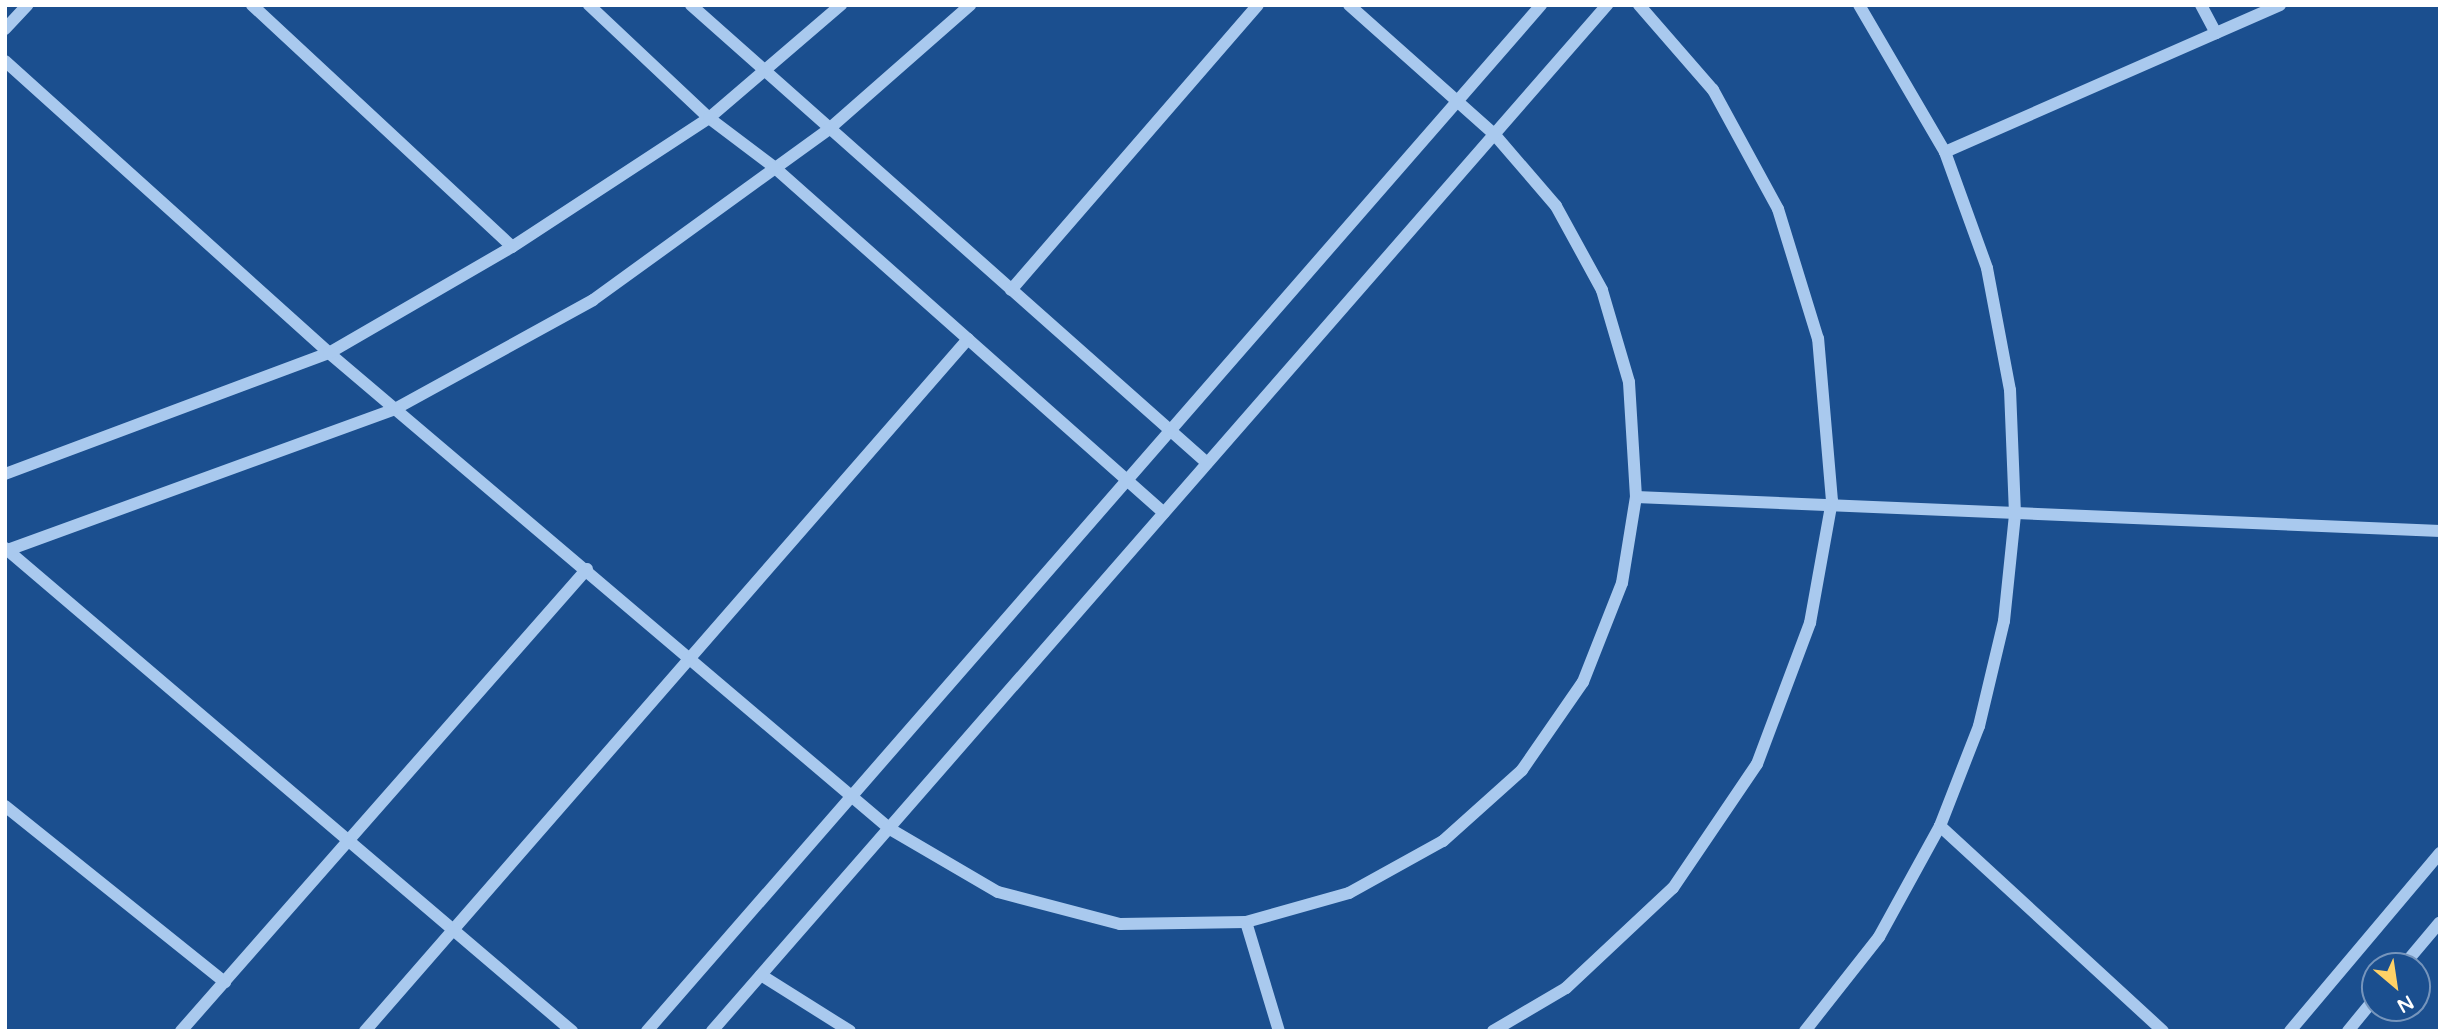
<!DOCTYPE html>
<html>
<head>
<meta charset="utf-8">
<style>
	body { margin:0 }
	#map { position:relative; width:2445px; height:1036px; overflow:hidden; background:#1b4f8f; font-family:"Varela Round",sans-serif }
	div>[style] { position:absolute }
	.minor>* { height:12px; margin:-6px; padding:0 6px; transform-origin:6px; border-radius:6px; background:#a9c9ee }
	span { translate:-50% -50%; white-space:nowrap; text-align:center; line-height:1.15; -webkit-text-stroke:5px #1b4f8f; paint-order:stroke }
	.frame { position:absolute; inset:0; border:7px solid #fff; pointer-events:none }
	.north { position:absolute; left:2361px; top:952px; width:70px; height:70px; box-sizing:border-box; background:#1b4f8f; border:2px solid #7695bc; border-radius:50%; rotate:151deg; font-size:19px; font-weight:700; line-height:28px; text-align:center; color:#fff }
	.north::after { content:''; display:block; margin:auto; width:24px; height:32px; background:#ffd166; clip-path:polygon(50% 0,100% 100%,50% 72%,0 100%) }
</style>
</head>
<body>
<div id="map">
	<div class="minor">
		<div style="left:252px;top:5px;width:355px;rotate:42.9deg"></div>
		<div style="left:589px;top:5px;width:165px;rotate:43.3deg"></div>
		<div style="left:709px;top:118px;width:81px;rotate:37deg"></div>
		<div style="left:774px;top:167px;width:521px;rotate:41.58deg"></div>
		<div style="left:691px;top:5px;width:690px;rotate:41.59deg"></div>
		<div style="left:2201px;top:5px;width:32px;rotate:62deg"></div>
		<div style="left:5px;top:29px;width:33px;rotate:-47deg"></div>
		<div style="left:5px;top:61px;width:436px;rotate:42deg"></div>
		<div style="left:329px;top:353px;width:736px;rotate:40.31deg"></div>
		<div style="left:890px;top:829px;width:125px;rotate:30.3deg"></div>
		<div style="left:998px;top:892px;width:126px;rotate:14.7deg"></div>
		<div style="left:1120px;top:924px;width:126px;rotate:-0.9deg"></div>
		<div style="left:1246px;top:922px;width:107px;rotate:-15.7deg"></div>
		<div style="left:1349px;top:893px;width:107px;rotate:-29deg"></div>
		<div style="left:1443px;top:841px;width:106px;rotate:-41.9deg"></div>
		<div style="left:1522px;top:770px;width:107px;rotate:-55.3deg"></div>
		<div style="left:1583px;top:682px;width:106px;rotate:-68.5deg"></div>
		<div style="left:1622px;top:583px;width:87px;rotate:-80.8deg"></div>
		<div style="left:1636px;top:497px;width:115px;rotate:-93.5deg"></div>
		<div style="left:1629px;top:382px;width:96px;rotate:-106.4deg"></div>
		<div style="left:1602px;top:290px;width:96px;rotate:-118.7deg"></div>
		<div style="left:1556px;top:206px;width:95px;rotate:-130.7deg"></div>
		<div style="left:1494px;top:134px;width:194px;rotate:-138.3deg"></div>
		<div style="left:1945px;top:152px;width:366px;rotate:-23.7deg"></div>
		<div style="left:1011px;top:290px;width:377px;rotate:-49.1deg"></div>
		<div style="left:5px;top:474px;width:346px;rotate:-20.5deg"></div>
		<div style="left:329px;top:353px;width:211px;rotate:-30.1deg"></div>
		<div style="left:512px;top:247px;width:235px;rotate:-33.2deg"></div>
		<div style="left:709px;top:118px;width:174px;rotate:-40.6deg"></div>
		<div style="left:1636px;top:497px;width:805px;rotate:2.42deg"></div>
		<div style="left:5px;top:548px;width:745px;rotate:40.43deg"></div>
		<div style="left:5px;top:551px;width:415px;rotate:-20deg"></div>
		<div style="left:395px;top:409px;width:226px;rotate:-28.8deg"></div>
		<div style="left:593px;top:300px;width:291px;rotate:-35.9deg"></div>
		<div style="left:829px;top:129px;width:188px;rotate:-41.3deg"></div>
		<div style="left:5px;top:806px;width:282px;rotate:38.7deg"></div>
		<div style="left:1940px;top:826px;width:303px;rotate:42.6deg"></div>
		<div style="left:1246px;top:922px;width:114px;rotate:73.2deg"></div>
		<div style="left:2403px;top:966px;width:57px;rotate:-49.9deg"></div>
		<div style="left:761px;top:975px;width:105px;rotate:32.2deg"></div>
		<div style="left:181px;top:1031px;width:615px;rotate:-48.69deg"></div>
		<div style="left:365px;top:1031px;width:918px;rotate:-48.93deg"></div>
		<div style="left:647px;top:1031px;width:1361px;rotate:-48.93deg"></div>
		<div style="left:712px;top:1031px;width:1362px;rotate:-48.9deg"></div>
		<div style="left:1493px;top:1031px;width:85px;rotate:-30.5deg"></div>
		<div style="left:1566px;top:988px;width:146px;rotate:-43.1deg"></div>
		<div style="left:1673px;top:888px;width:150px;rotate:-55.9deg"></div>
		<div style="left:1757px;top:764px;width:151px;rotate:-69.4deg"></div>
		<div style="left:1810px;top:623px;width:124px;rotate:-79.8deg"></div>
		<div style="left:1832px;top:501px;width:163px;rotate:-94.9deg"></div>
		<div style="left:1818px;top:339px;width:136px;rotate:-107.1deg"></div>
		<div style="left:1778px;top:209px;width:136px;rotate:-118.6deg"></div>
		<div style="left:1713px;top:90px;width:113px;rotate:-131deg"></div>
		<div style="left:1805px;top:1031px;width:120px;rotate:-51.8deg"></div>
		<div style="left:1879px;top:937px;width:127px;rotate:-61.2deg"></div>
		<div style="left:1940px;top:826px;width:107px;rotate:-68.7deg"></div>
		<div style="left:1979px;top:726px;width:108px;rotate:-76.6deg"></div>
		<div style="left:2004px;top:621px;width:108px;rotate:-84.1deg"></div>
		<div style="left:2015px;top:514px;width:124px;rotate:-92.3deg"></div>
		<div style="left:2010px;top:390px;width:124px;rotate:-100.7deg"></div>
		<div style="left:1987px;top:268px;width:123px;rotate:-109.9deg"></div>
		<div style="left:1945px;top:152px;width:170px;rotate:-120.3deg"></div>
		<div style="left:2290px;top:1031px;width:233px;rotate:-49.9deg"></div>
		<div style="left:2348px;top:1031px;width:43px;rotate:-50.7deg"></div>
	</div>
	<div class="frame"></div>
	<div class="north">N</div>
</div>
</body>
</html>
